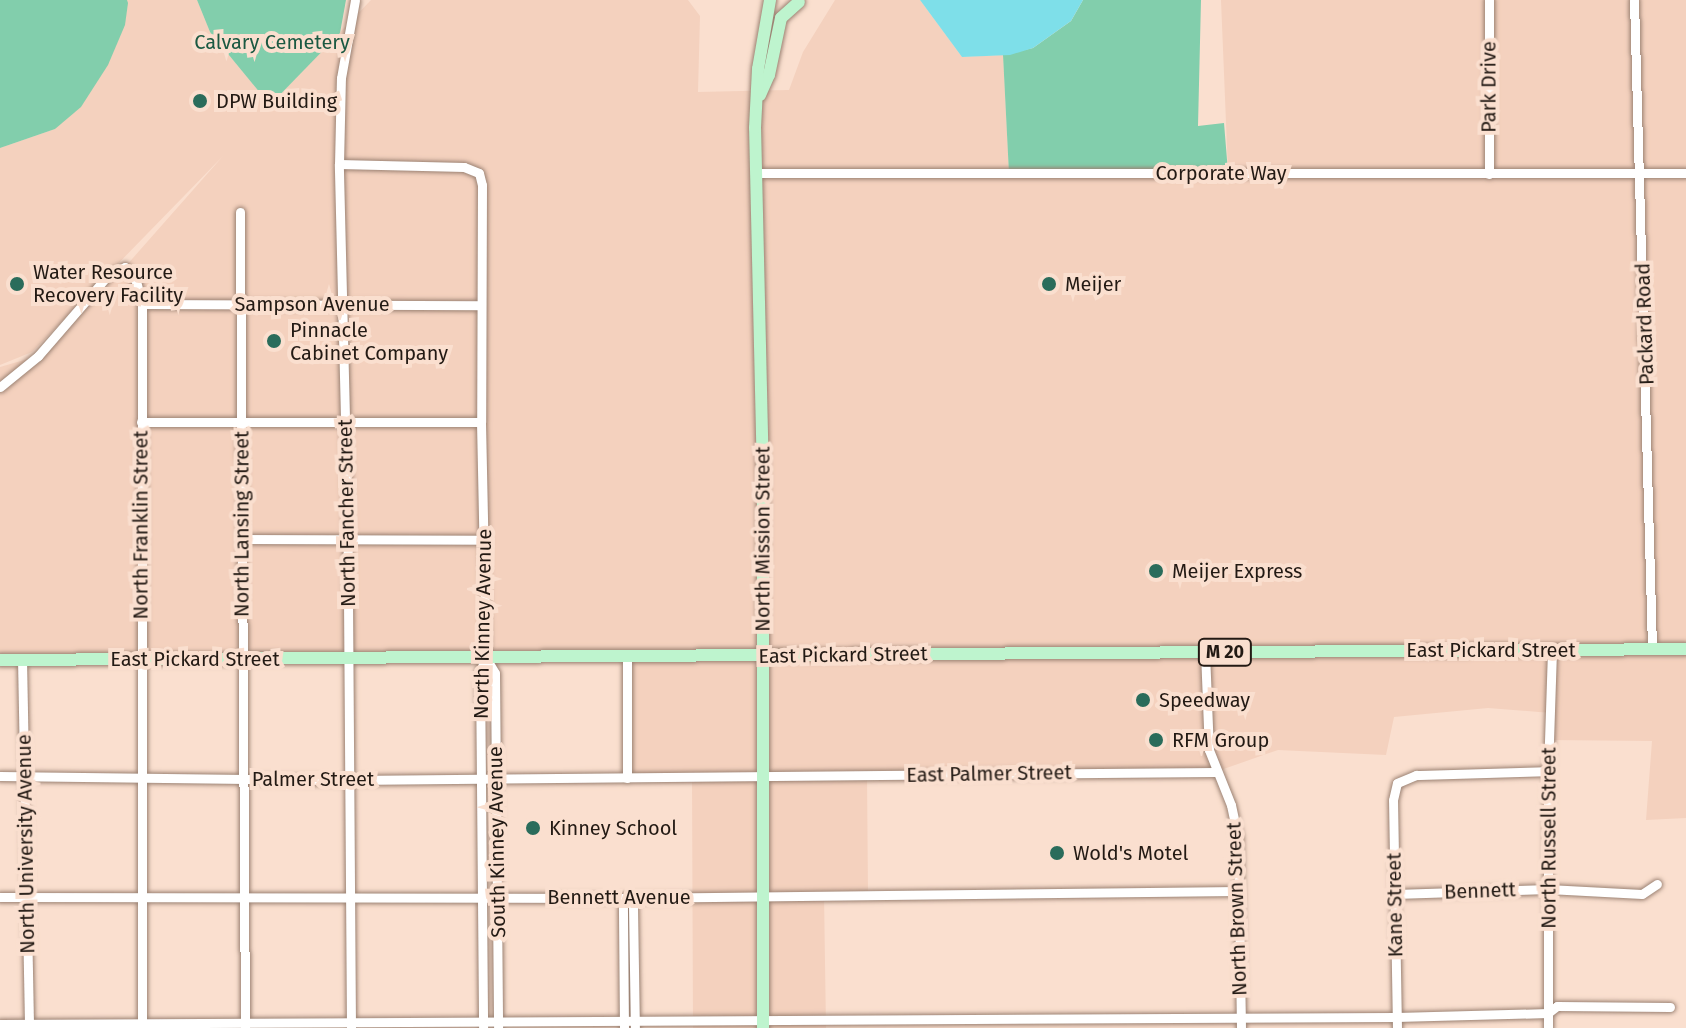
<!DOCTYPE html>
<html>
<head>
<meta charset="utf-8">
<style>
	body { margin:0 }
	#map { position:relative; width:1686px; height:1028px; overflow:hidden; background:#fadfcf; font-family:"Fira Sans",sans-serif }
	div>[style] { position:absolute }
	.built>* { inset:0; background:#f4d1be }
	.green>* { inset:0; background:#82ceac }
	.water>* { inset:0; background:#7edfe9 }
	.roads { filter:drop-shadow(0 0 2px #9b8273) drop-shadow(0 0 2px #9b8273) }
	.minor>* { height:9px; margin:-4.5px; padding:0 4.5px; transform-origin:4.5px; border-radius:4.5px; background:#fff }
	.major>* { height:12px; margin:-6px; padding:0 6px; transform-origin:6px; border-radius:6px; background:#bef4ce }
	.dots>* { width:22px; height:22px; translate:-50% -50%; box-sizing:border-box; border:4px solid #fadfcf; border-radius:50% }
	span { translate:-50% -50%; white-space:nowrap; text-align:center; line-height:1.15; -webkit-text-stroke:8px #fadfcf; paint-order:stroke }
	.shield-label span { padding:2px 6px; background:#fadfcf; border:2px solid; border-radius:6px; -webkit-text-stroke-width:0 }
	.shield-label { font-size:18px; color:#231a14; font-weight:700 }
	.park-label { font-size:20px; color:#1b5942 }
	.street-label { font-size:20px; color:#231a14 }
	.poi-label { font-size:20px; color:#231a14 }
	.left { translate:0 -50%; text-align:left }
</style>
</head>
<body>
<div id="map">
	<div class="built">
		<div style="clip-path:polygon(127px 0,197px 0,210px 32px,270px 105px,371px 0,688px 0,700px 16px,698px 92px,789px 90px,803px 52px,835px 0,920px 0,962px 57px,1003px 55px,1009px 173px,1228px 172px,1221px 0,1686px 0,1686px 818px,1646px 820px,1652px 741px,1549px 740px,1551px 713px,1488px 708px,1394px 717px,1386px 755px,1278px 750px,1215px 772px,867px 776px,868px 894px,824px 895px,826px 1028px,693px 1028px,692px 778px,627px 778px,627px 658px,0 660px,0 367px,38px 356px,109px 274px,125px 267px,223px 156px,32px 352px,0 365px,0 148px,55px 129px)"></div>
	</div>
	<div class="green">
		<div style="clip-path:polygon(0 0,127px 0,128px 3px,125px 25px,108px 65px,81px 107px,55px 129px,0 148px)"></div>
		<div style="clip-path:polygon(197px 0,346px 0,340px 33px,270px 105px,210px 32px)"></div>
		<div style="clip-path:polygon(1083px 0,1201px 0,1198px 126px,1224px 123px,1228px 172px,1009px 174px,1003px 55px,1033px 48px,1071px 21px)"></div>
	</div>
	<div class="water">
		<div style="clip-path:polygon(920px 0,1083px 0,1071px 21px,1033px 48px,1010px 55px,962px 57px)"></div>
	</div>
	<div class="roads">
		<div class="minor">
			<div style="left:1634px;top:0;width:649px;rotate:88.41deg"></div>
			<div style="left:339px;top:164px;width:125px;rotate:1.4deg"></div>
			<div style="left:464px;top:167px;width:16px;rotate:22deg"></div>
			<div style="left:479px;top:173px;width:12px;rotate:76deg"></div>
			<div style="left:482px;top:185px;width:237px;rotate:90.2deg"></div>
			<div style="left:481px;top:422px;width:236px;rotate:88.8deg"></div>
			<div style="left:486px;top:658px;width:14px;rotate:115deg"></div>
			<div style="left:480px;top:671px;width:357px;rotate:89.5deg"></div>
			<div style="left:756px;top:173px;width:930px"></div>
			<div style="left:1489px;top:174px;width:174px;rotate:-90deg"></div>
			<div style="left:240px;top:212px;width:816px;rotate:89.65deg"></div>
			<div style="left:142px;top:304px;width:339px;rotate:0.2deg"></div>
			<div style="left:0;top:387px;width:49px;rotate:-39.2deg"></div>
			<div style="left:38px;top:356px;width:108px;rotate:-49.1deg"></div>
			<div style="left:109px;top:274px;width:17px;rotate:-24deg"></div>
			<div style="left:125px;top:267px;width:18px;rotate:52deg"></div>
			<div style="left:136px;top:281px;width:24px;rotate:75deg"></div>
			<div style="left:142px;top:304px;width:724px;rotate:90deg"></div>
			<div style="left:141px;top:422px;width:340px"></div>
			<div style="left:242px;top:539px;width:243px;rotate:0.2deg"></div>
			<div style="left:1205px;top:652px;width:98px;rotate:87.7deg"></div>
			<div style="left:1209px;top:750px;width:59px;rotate:68.2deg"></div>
			<div style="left:1231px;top:805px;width:33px;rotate:78deg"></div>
			<div style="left:1238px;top:837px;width:191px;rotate:89.1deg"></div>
			<div style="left:486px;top:658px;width:17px;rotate:59deg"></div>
			<div style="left:495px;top:673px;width:355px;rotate:89.5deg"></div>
			<div style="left:22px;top:659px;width:369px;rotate:88.9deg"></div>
			<div style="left:0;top:776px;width:350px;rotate:0.7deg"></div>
			<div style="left:350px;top:780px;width:865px;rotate:-0.53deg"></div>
			<div style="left:627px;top:778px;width:121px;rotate:-90deg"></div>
			<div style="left:1395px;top:894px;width:153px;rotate:-1.9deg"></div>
			<div style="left:1548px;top:889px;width:94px;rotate:3deg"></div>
			<div style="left:1642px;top:894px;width:18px;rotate:-34deg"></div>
			<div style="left:0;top:897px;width:627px;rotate:0.09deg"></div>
			<div style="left:627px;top:898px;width:611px;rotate:-0.66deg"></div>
			<div style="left:627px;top:898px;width:10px;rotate:53deg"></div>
			<div style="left:633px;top:906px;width:122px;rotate:89.1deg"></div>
			<div style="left:0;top:1024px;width:1396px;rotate:-0.29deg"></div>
			<div style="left:1396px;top:1017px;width:152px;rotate:-1.5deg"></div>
			<div style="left:1548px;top:1013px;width:11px;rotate:-38deg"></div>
			<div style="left:1557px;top:1006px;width:113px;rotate:0.5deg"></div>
			<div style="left:351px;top:1028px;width:488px;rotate:-90.4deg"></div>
			<div style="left:348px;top:540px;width:376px;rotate:-91.4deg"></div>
			<div style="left:339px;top:164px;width:86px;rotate:-88.7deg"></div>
			<div style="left:341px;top:78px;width:79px;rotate:-79.8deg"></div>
			<div style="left:624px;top:1028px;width:121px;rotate:-90.5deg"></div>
			<div style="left:623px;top:907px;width:10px;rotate:-66deg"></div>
			<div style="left:1397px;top:1028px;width:228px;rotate:-91deg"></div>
			<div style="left:1393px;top:800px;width:17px;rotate:-77deg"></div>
			<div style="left:1397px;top:783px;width:21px;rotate:-23deg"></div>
			<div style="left:1416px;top:775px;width:132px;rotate:-1.7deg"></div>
			<div style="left:1548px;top:1028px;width:257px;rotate:-90deg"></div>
			<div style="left:1548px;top:771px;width:122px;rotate:-88.1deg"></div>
		</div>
		<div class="major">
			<div style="left:760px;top:95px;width:22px;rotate:-66deg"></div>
			<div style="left:769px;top:75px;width:58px;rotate:-78.1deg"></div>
			<div style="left:781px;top:18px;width:24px;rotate:-42deg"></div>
			<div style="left:0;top:660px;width:1686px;rotate:-0.37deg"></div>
			<div style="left:763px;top:1028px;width:550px;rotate:-90deg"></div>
			<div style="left:763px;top:478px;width:350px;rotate:-91.3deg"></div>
			<div style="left:755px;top:128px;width:59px;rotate:-87.1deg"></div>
			<div style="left:758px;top:69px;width:70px;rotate:-80.1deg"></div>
		</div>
	</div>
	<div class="dots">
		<div style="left:200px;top:101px;background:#2a6c5b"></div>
		<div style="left:17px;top:284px;background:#2a6c5b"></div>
		<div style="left:1049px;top:284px;background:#2a6c5b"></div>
		<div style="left:274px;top:341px;background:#2a6c5b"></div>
		<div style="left:1156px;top:571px;background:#2a6c5b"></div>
		<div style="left:1143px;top:700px;background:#2a6c5b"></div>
		<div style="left:1156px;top:740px;background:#2a6c5b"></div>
		<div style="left:533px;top:828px;background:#2a6c5b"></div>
		<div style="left:1057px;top:853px;background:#2a6c5b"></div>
	</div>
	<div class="shield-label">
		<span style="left:1225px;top:652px">M 20</span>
	</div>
	<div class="park-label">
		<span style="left:272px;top:42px">Calvary Cemetery</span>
	</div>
	<div class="street-label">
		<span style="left:1489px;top:87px;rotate:-90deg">Park Drive</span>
		<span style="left:1221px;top:173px">Corporate Way</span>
		<span style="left:312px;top:304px">Sampson Avenue</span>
		<span style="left:1645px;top:324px;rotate:-92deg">Packard Road</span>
		<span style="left:347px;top:513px;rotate:-91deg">North Fancher Street</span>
		<span style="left:242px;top:524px;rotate:-90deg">North Lansing Street</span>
		<span style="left:141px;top:525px;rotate:-90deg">North Franklin Street</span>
		<span style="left:763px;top:539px;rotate:-90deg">North Mission Street</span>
		<span style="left:483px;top:624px;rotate:-89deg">North Kinney Avenue</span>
		<span style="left:1491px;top:650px">East Pickard Street</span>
		<span style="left:843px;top:655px;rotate:-1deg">East Pickard Street</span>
		<span style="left:195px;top:659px">East Pickard Street</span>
		<span style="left:989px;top:774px;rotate:-1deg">East Palmer Street</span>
		<span style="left:313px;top:779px">Palmer Street</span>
		<span style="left:1549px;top:838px;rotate:-90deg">North Russell Street</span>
		<span style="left:497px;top:842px;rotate:-91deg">South Kinney Avenue</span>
		<span style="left:26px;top:844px;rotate:-91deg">North University Avenue</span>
		<span style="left:1480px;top:891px;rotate:-2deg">Bennett</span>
		<span style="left:619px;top:897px">Bennett Avenue</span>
		<span style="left:1395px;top:905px;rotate:-91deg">Kane Street</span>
		<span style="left:1237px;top:909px;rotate:-92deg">North Brown Street</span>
	</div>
	<div class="poi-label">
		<span class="left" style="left:216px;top:101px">DPW Building</span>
		<span class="left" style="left:33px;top:284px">Water Resource<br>Recovery Facility</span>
		<span class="left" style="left:1065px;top:284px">Meijer</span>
		<span class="left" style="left:290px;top:342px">Pinnacle<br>Cabinet Company</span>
		<span class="left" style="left:1172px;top:571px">Meijer Express</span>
		<span class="left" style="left:1159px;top:700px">Speedway</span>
		<span class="left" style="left:1172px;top:740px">RFM Group</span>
		<span class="left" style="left:549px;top:828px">Kinney School</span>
		<span class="left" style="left:1073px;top:853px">Wold's Motel</span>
	</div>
</div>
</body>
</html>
